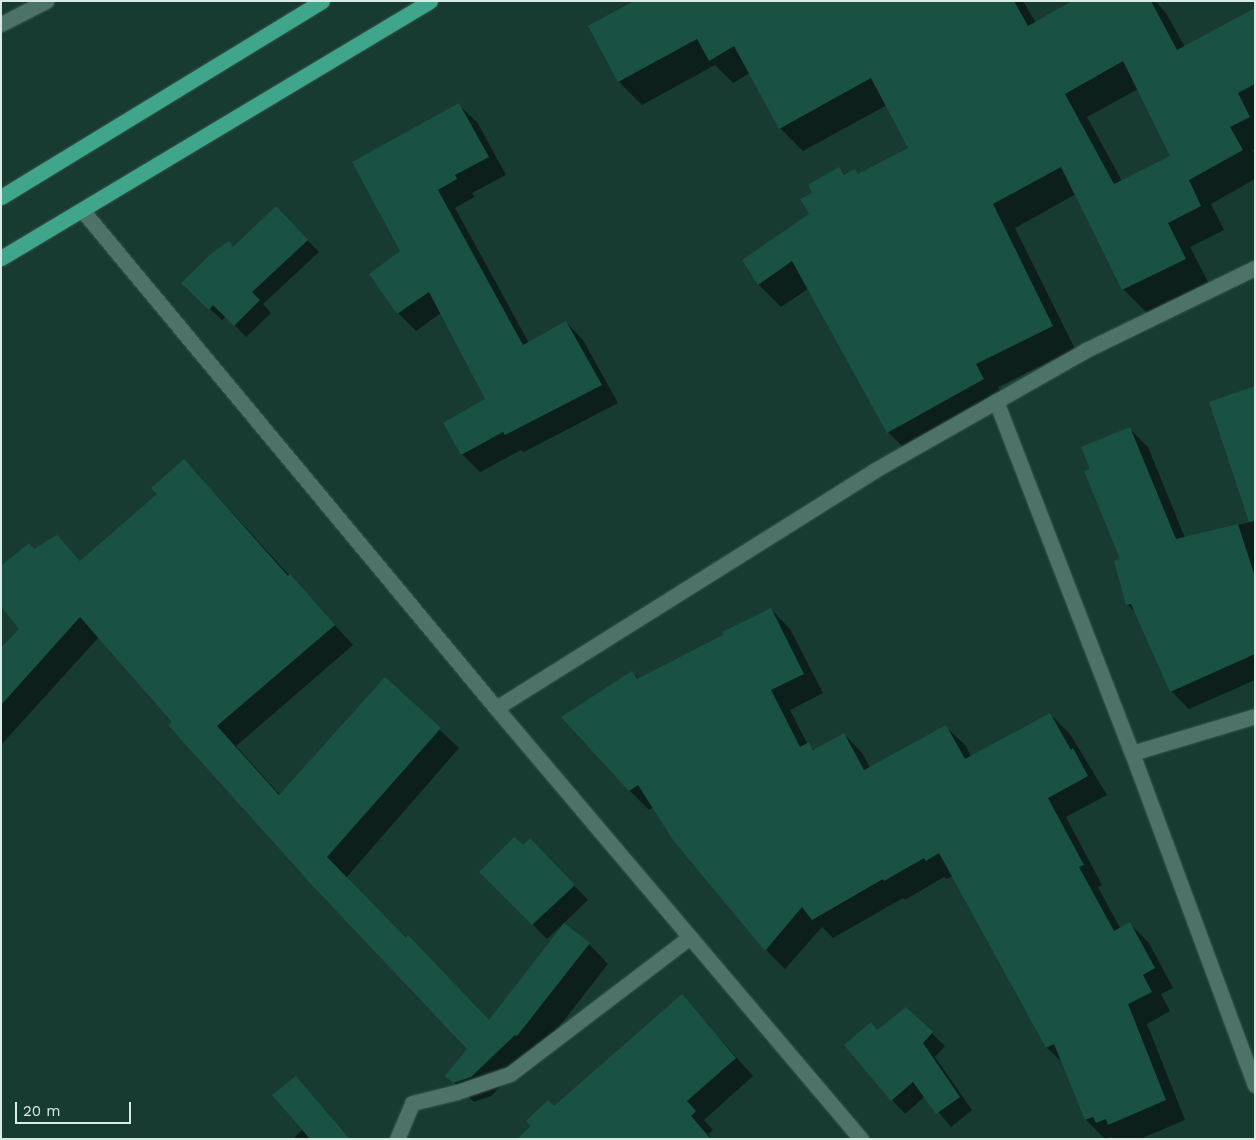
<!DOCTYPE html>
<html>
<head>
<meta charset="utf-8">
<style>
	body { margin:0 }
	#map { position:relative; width:1256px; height:1140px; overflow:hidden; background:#173b31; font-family:"Work Sans",sans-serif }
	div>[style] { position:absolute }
	.shadow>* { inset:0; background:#0007 }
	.building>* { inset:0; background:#195243 }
	.roads { filter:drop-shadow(0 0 1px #38574e) drop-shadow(0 0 1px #38574e) }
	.minor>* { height:15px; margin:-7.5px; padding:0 7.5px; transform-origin:7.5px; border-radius:7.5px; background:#4d7267 }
	.highway>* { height:15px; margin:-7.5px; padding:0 7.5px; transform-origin:7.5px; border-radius:7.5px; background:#40a68b }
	span { translate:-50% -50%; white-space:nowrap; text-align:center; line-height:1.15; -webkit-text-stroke:5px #173b31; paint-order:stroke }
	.frame { position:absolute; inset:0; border:2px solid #d8ece5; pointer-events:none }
	.scale { position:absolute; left:15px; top:1102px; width:116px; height:22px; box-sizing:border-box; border:2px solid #d8ece5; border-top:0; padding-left:6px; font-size:15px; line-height:18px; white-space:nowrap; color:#d8ece5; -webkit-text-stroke:4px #173b31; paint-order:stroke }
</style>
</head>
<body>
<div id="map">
	<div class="shadow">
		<div style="clip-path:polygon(evenodd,632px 1px,1023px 1px,1036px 23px,1074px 1px,1155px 1px,1166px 13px,1185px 47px,1255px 10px,1255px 149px,1252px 150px,1255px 154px,1255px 179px,1211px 204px,1224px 230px,1190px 247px,1208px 282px,1147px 313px,1124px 290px,1076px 194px,1015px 228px,1075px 349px,998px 387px,1007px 402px,911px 455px,888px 432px,809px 288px,781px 307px,758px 284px,811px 214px,813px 193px,839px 169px,846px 176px,859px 175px,910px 148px,887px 105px,803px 151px,780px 128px,750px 73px,733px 83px,715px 65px,642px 105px,619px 82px,590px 26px,632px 1px,1138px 89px,1171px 156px,1122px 181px,1087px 117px,1138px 89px)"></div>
		<div style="clip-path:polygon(459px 105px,477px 122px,506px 175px,472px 193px,474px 197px,455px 208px,529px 343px,566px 322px,583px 340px,618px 403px,524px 452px,521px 450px,480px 472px,462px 454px,487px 400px,441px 313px,416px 331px,398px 313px,371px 274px,402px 252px)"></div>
		<div style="clip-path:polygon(288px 220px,319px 252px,263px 304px,271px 313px,246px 337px,226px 316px,222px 320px,194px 295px,234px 248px)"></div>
		<div style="clip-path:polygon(1255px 388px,1255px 680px,1189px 709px,1171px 691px,1137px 614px,1127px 604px,1121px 560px,1092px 470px,1130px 429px,1148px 447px,1185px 538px,1250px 522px,1211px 403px)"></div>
		<div style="clip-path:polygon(184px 460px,353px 645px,236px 746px,280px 795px,385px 678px,459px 748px,346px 878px,489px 1022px,564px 925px,589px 944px,608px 964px,537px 1055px,535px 1053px,491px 1096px,474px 1102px,447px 1076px,468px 1049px,173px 722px,99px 637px,1px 745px,1px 651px,21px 629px,34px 550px,56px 536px,81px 562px,159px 494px)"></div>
		<div style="clip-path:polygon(771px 609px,790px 629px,823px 693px,790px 710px,808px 745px,815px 750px,844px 734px,863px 754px,870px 768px,946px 727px,966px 746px,971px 757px,1050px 714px,1070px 734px,1107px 795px,1066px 817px,1102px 885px,1098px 887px,1120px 928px,1129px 923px,1149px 943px,1173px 988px,1161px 994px,1170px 1011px,1147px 1024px,1185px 1120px,1140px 1139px,1114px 1139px,1112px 1137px,1105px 1139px,1086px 1120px,1063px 1063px,1047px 1048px,953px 876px,946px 879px,944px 877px,905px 900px,903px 898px,833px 938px,822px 927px,785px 969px,766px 950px,653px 807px,649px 810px,629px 790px,632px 673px,638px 679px,725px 636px)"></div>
		<div style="clip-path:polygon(523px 847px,544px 854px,588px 900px,547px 939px,481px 872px)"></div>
		<div style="clip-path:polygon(682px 996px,753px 1076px,704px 1120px,713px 1130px,708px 1134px,712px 1139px,546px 1139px,554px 1108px)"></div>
		<div style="clip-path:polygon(906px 1008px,945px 1046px,935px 1057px,972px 1110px,951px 1127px,925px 1096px,905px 1114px,892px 1100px,878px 1031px)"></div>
		<div style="clip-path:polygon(295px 1077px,308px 1090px,350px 1139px,293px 1139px,303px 1129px)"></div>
	</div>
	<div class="building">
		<div style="clip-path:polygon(evenodd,633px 1px,1014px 1px,1028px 26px,1072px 1px,1151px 1px,1177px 50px,1255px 8px,1255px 84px,1238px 93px,1250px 117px,1230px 127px,1243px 150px,1189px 180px,1201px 206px,1168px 223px,1186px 259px,1122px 290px,1061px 167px,993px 204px,1053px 326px,976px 364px,984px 379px,887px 433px,792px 261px,758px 285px,742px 260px,809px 214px,800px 199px,812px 193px,808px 185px,839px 167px,844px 175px,855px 169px,858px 174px,908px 148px,871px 78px,779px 129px,734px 46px,709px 61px,697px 39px,618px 82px,588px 26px,633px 1px,1123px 61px,1170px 156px,1114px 184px,1065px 94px,1123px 61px)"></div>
		<div style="clip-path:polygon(459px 103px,489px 157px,455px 175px,457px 179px,438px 190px,523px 345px,566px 321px,602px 385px,505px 435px,503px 432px,461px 455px,443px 423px,485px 399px,429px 292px,397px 314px,369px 274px,400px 251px,352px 162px)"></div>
		<div style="clip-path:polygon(276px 206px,308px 240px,252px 292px,260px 300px,234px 326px,213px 305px,209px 310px,181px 283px,212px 253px,229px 241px,233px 247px)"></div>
		<div style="clip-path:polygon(1255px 386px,1255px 521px,1249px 522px,1209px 402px)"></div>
		<div style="clip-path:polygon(1130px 427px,1176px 539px,1238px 524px,1255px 577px,1255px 654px,1170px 692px,1131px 604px,1126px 605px,1114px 561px,1120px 559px,1084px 471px,1090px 469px,1081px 447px)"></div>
		<div style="clip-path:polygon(184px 459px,288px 576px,290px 574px,335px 625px,217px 726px,279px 795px,385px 677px,441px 728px,327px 857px,406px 938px,408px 935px,489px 1020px,564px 923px,590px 943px,517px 1036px,515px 1035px,471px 1077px,453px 1083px,445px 1076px,467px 1049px,311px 884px,168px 725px,172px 722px,80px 617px,1px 705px,1px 648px,19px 629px,1px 606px,1px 566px,29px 543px,34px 549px,57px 535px,80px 561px,157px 494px,151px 488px)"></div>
		<div style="clip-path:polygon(771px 608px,804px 674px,771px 690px,800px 747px,809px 742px,813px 750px,844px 733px,864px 770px,946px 725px,965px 759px,1050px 713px,1071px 750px,1073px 748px,1088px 776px,1048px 798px,1084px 865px,1079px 867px,1114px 931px,1130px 922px,1155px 968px,1143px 975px,1152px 992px,1128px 1004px,1166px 1100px,1108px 1125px,1106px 1119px,1096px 1123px,1093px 1117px,1085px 1120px,1054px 1044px,1046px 1048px,939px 853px,926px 861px,924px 858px,884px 881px,883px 879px,812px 920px,802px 907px,765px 951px,673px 840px,638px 785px,629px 791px,561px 717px,632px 671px,637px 679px,723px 635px,722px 632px)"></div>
		<div style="clip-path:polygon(514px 837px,523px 845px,530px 838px,575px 885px,532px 925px,479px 872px)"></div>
		<div style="clip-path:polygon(682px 994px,736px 1058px,687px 1101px,696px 1111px,691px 1116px,711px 1139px,517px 1139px,531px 1126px,526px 1121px,548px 1100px,554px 1106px)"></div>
		<div style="clip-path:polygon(906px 1007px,933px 1032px,923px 1043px,960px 1097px,936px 1114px,913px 1082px,891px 1101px,844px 1045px,871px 1022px,877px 1030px)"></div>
		<div style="clip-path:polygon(296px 1076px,350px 1139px,310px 1139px,272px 1095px)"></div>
	</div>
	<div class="roads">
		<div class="minor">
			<div style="left:1px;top:24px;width:51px;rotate:-27.1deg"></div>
			<div style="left:82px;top:210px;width:648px;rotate:50.26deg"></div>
			<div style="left:496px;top:708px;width:565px;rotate:49.74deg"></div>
			<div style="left:996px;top:401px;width:377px;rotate:68.9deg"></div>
			<div style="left:1132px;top:753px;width:354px;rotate:69.7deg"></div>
			<div style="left:496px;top:708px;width:448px;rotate:-32.1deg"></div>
			<div style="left:875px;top:470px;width:243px;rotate:-29.6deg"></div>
			<div style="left:1086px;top:350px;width:188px;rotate:-25.9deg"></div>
			<div style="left:1132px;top:753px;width:128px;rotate:-16.7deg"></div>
			<div style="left:397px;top:1139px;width:39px;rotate:-67deg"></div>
			<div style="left:412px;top:1103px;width:46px;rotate:-13.7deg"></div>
			<div style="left:457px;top:1092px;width:56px;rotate:-18.8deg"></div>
			<div style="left:510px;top:1074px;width:226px;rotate:-37.3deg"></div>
		</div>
		<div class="highway">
			<div style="left:1px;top:197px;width:376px;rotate:-31.4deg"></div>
			<div style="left:1px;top:258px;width:500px;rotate:-30.92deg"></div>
		</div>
	</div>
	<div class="frame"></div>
	<div class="scale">20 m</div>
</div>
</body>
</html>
